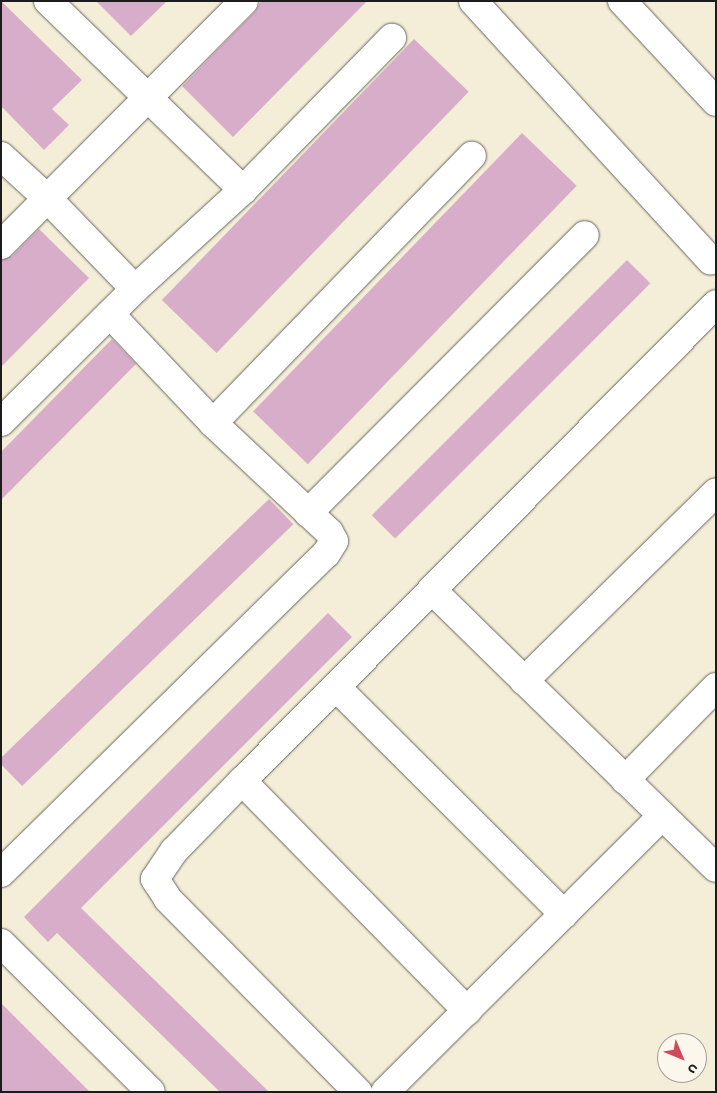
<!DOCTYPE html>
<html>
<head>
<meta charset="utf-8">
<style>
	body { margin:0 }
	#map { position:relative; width:717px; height:1093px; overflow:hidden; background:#f4edd7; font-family:"Gochi Hand",sans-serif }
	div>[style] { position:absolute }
	.building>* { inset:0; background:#d7adc9; transform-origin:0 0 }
	.roads { filter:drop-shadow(0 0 1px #68655d) drop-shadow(0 0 1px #68655d) }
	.street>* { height:28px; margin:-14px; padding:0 14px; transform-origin:14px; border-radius:14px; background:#fff }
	span { translate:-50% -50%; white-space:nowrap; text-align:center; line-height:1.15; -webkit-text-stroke:4px #fbf7ec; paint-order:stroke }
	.frame { position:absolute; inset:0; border:2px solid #1c1c1c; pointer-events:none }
	.north { position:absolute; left:657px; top:1033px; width:50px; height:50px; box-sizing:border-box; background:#fbf7ec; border:1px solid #a29f99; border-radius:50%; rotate:135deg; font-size:14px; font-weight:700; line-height:20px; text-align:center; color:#1c1c1c }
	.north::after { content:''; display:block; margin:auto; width:18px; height:22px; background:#d1495b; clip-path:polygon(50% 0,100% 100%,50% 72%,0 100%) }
</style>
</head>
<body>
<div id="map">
	<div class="building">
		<div style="clip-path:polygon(1px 1px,82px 80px,52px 109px,69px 125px,44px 150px,1px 106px)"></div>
		<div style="clip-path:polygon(96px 1px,167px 1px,131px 36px)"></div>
		<div style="clip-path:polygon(261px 1px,367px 1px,233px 137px,182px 86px,255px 12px)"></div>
		<div style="left:414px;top:39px;width:76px;height:363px;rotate:44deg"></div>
		<div style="left:522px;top:133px;width:76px;height:387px;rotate:44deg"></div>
		<div style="clip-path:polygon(39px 229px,89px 278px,1px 367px,1px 260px,12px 256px)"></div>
		<div style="left:627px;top:260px;width:33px;height:361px;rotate:45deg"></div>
		<div style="clip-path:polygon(112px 339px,136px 364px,1px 500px,1px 452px)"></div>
		<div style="left:269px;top:499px;width:35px;height:377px;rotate:46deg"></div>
		<div style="clip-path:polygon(328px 613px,352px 637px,81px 908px,269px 1092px,220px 1092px,57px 933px,48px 942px,24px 917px)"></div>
		<div style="clip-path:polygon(1px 1003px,90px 1092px,1px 1092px)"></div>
	</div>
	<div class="roads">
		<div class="street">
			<div style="left:48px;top:1px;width:272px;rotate:44.1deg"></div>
			<div style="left:473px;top:1px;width:352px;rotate:47.5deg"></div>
			<div style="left:622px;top:1px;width:138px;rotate:47.1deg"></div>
			<div style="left:1px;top:156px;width:64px;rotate:42.5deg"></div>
			<div style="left:48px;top:199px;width:125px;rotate:46deg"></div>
			<div style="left:1px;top:245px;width:344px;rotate:-45.1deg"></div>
			<div style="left:1px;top:422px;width:189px;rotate:-44.8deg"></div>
			<div style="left:135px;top:289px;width:147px;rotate:-42.5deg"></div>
			<div style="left:243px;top:190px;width:213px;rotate:-45.6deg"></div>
			<div style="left:213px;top:423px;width:372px;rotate:-45.9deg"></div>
			<div style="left:308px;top:513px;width:392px;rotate:-45.1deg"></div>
			<div style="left:432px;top:590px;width:397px;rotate:44.4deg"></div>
			<div style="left:524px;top:681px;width:269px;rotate:-44.5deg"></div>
			<div style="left:336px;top:687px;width:322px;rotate:44.9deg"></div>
			<div style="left:625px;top:780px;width:130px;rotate:-45.6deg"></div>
			<div style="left:242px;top:781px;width:322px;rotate:45.6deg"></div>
			<div style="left:1px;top:873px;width:455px;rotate:-44.5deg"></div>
			<div style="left:326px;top:554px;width:15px;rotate:-58deg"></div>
			<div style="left:334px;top:541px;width:10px;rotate:-119deg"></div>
			<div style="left:329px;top:532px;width:159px;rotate:-136.8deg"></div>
			<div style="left:213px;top:423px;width:150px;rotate:-133.4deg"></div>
			<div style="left:1px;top:943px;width:211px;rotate:44.8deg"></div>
			<div style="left:358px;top:1092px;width:271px;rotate:-134.6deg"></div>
			<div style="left:168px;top:899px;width:24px;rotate:-123deg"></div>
			<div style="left:155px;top:879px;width:34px;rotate:-56deg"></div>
			<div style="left:174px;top:851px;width:98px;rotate:-45.8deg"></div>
			<div style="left:242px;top:781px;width:672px;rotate:-45.18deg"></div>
			<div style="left:385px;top:1092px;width:390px;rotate:-44.9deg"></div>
		</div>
	</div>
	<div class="frame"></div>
	<div class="north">U</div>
</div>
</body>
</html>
